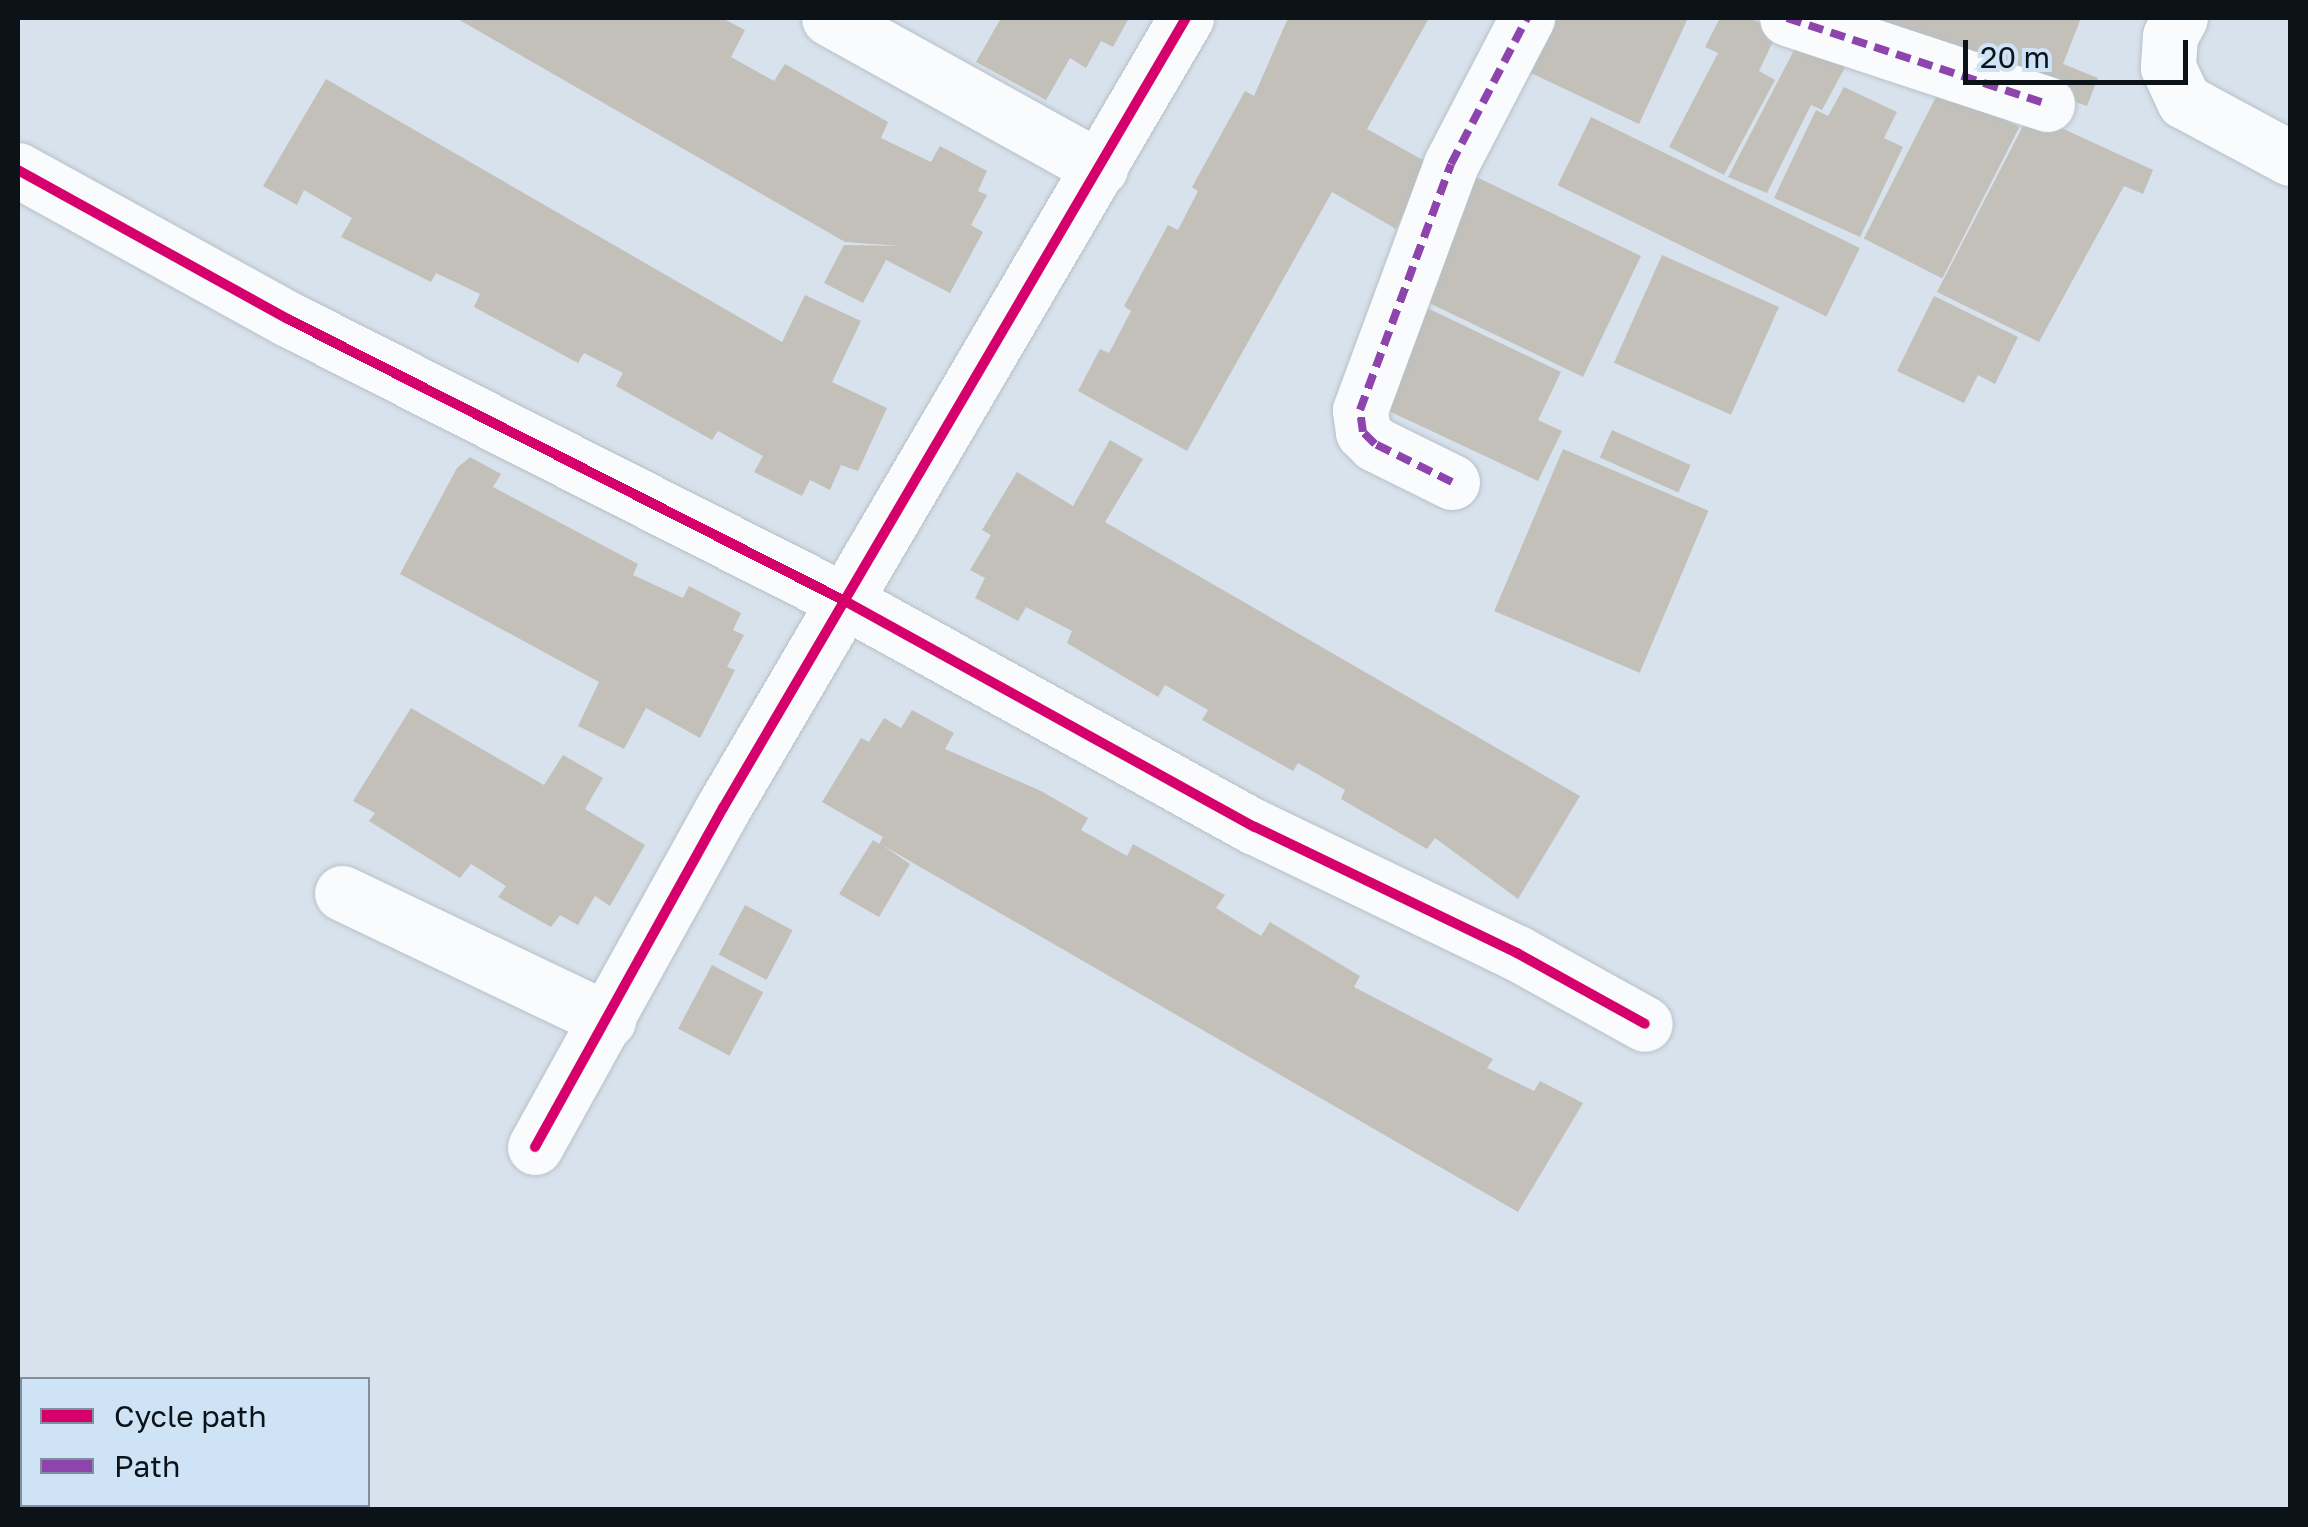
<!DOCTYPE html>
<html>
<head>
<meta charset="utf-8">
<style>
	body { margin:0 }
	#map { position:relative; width:2308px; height:1527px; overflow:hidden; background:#d7e2ec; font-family:"Golos Text",sans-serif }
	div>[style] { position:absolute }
	.building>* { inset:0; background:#c2c0b9; transform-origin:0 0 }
	.roads { filter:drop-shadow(0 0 2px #b8c0c9) drop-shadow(0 0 2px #b8c0c9) }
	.street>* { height:55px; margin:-27.5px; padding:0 27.5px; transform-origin:27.5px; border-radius:27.5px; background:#f9fbfc }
	.quiet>* { height:8px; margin-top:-4px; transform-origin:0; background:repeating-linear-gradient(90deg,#8e44ad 0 15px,transparent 0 23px) }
	.cycleway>* { height:10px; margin:-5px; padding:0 5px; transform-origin:5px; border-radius:5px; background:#d6006c }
	span { translate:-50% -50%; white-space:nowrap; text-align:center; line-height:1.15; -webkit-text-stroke:9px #cee3f5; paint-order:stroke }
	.frame { position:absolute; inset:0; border:20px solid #0b1218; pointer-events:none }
	.legend { position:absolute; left:20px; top:1377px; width:350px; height:130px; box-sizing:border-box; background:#cee3f5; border:2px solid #808f9d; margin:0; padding:12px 18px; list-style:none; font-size:30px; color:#0b1218 }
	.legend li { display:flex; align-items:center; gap:20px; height:50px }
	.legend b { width:50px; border:2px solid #808f9d }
	.scale { position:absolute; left:1963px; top:40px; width:225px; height:45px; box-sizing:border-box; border:5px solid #0b1218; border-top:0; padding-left:12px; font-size:30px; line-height:35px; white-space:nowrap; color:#0b1218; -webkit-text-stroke:8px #cee3f5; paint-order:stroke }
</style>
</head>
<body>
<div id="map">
	<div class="building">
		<div style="clip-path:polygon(456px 18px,722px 18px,745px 30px,731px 57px,774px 81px,785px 64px,888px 122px,881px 138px,931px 162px,940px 146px,987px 171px,978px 191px,987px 195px,971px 225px,983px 232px,950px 293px,886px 260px,863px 303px,824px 283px,844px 245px,901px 246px,845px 242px)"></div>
		<div style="clip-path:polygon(1001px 18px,1129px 18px,1113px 47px,1101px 41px,1086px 68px,1070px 58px,1046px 100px,976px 62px)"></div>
		<div style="clip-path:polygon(1288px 18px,1429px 18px,1367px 129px,1430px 164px,1396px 229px,1332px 192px,1187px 451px,1078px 391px,1100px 349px,1109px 353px,1131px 311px,1124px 306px,1168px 225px,1178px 230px,1198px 191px,1192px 187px,1245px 91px,1254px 96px)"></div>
		<div style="clip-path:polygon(1538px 18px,1688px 18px,1639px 124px,1514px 65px)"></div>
		<div style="clip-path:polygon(1720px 18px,1750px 18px,1778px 31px,1759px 71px,1775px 80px,1724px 175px,1669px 147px,1718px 53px,1705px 47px)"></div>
		<div style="clip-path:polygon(1828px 18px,2081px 18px,2063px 64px,2098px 78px,2087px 106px)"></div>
		<div style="clip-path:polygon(1801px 37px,1849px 60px,1822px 110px,1811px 105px,1767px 193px,1728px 177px)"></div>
		<div style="clip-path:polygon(326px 79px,782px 342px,805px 295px,861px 321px,832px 382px,887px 408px,858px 471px,841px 465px,830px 490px,810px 480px,802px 496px,754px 472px,763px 456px,718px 431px,712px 440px,616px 386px,623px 373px,584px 353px,578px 363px,474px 307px,480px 294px,436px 273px,431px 282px,341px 237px,352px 218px,304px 190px,297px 205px,263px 186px)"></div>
		<div style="clip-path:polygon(1844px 87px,1897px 112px,1884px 138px,1903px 147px,1860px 237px,1774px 198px,1816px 110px,1828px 116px)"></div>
		<div style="left:1941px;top:87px;width:88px;height:170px;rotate:27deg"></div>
		<div style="clip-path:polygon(2035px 116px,2153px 170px,2143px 194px,2124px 186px,2039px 342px,1937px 292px,2025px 122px)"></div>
		<div style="left:1591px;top:117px;width:299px;height:76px;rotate:26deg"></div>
		<div style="clip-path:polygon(1466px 172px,1641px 256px,1583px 377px,1425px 301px,1449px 250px,1433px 241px)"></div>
		<div style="left:1662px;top:255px;width:128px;height:118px;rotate:24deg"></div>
		<div style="clip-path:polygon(1934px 296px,2018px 337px,1995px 384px,1978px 375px,1964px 403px,1897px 371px)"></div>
		<div style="clip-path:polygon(1423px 306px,1561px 372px,1538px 420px,1562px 431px,1538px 481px,1376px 405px)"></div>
		<div style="left:1612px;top:430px;width:86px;height:30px;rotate:24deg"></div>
		<div style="clip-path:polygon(1110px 440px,1143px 459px,1105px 522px,1580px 796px,1518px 899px,1435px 838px,1427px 849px,1341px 799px,1345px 790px,1298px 763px,1293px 771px,1202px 720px,1208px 710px,1165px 685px,1158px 697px,1067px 643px,1072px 631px,1026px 607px,1018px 621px,975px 598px,985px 578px,970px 570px,991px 535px,982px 530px,1017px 472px,1073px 506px)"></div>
		<div style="left:1563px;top:449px;width:158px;height:176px;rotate:23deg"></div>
		<div style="clip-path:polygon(470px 457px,501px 474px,493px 487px,638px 564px,633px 575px,683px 598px,689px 586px,741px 613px,733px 630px,744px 635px,727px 667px,735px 670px,700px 738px,646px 708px,624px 749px,578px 726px,599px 682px,400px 574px,457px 468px)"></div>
		<div style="clip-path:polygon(411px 708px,544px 785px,563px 755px,603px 778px,585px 809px,645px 845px,610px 906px,595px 896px,578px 925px,560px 915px,551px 927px,498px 897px,506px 886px,471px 864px,460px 878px,369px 821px,375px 813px,353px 801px)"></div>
		<div style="clip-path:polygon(912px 710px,954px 733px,945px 749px,1041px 791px,1088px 818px,1081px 830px,1127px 856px,1133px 844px,1225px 895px,1216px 908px,1261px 936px,1270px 922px,1360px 976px,1354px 987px,1493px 1059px,1487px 1068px,1534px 1091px,1540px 1081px,1583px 1103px,1518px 1212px,882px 845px,910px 864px,879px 917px,839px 894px,873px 840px,879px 844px,883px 837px,822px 802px,861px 738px,869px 742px,884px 718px,901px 728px)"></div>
		<div style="left:745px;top:905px;width:54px;height:56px;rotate:28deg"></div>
		<div style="left:712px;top:965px;width:58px;height:72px;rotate:28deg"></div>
	</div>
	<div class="roads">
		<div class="street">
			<div style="left:829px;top:18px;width:310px;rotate:29deg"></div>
			<div style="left:1787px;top:18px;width:274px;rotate:18.3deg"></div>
			<div style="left:2180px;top:18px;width:21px;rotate:119deg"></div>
			<div style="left:2170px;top:36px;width:31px;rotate:94deg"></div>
			<div style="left:2168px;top:67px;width:38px;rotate:65deg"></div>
			<div style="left:2184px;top:101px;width:120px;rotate:28.3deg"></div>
			<div style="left:18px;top:170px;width:308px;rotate:28.9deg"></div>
			<div style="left:288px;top:319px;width:624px;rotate:26.85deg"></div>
			<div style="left:845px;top:601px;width:468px;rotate:28.9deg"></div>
			<div style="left:1255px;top:827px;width:291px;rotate:25.7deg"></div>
			<div style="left:1517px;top:953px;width:146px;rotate:29deg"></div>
			<div style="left:1452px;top:482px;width:86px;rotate:-153.7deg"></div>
			<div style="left:1375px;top:444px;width:17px;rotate:-135deg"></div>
			<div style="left:1363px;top:432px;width:22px;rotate:-98deg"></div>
			<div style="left:1360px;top:410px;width:262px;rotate:-69.7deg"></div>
			<div style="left:1451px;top:164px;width:165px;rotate:-62.5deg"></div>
			<div style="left:342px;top:893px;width:295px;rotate:25.5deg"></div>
			<div style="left:535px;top:1147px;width:388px;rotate:-61deg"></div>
			<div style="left:723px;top:808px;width:916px;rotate:-59.63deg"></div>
		</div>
	</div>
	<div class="quiet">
		<div style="left:1787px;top:18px;width:274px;rotate:18.3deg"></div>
		<div style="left:1452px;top:482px;width:86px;rotate:-153.7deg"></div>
		<div style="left:1375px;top:444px;width:17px;rotate:-135deg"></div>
		<div style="left:1363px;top:432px;width:22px;rotate:-98deg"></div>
		<div style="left:1360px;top:410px;width:262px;rotate:-69.7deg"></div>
		<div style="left:1451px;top:164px;width:165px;rotate:-62.5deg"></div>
	</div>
	<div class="cycleway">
		<div style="left:18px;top:170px;width:308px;rotate:28.9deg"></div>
		<div style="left:288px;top:319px;width:624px;rotate:26.85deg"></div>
		<div style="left:845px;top:601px;width:468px;rotate:28.9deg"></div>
		<div style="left:1255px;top:827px;width:291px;rotate:25.7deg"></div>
		<div style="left:1517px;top:953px;width:146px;rotate:29deg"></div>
		<div style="left:535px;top:1147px;width:388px;rotate:-61deg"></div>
		<div style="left:723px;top:808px;width:916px;rotate:-59.63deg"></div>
	</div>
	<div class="frame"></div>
	<ul class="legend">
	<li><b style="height:12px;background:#d6006c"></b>Cycle path</li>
	<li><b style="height:12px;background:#8e44ad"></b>Path</li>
	</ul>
	<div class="scale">20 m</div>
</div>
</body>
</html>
